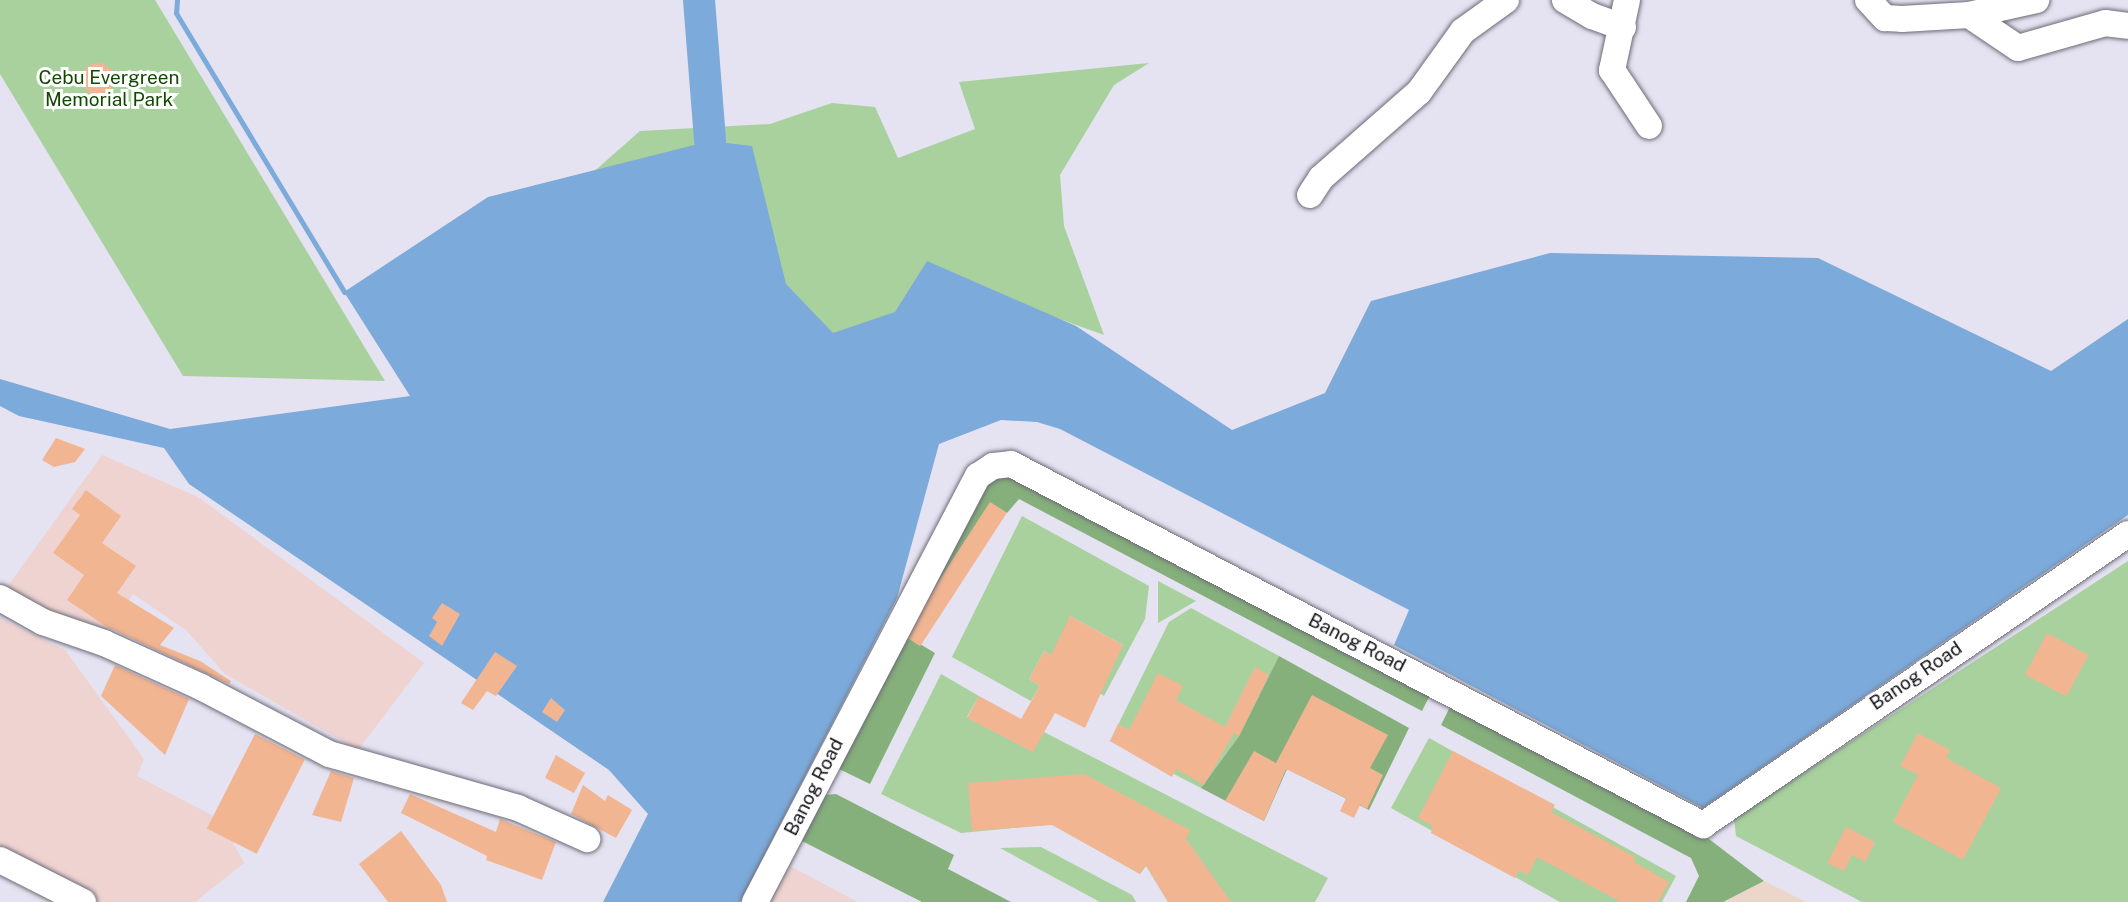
<!DOCTYPE html>
<html>
<head>
<meta charset="utf-8">
<style>
	body { margin:0 }
	#map { position:relative; width:2128px; height:902px; overflow:hidden; background:#e5e2f1; font-family:"Public Sans",sans-serif }
	div>[style] { position:absolute }
	.industrial>* { inset:0; background:#eed3d1 }
	.education>* { inset:0; background:#ecd5c9 }
	.green>* { inset:0; background:#a8d19e }
	.forest>* { inset:0; background:#85af7b }
	.water>* { inset:0; background:#7caada }
	.stream>* { height:5px; margin:-2.5px; padding:0 2.5px; transform-origin:2.5px; border-radius:2.5px; background:#7caada }
	.river>* { height:32px; margin:-16px; padding:0 16px; transform-origin:16px; border-radius:16px; background:#7caada }
	.building>* { inset:0; background:#f2b592; transform-origin:0 0 }
	.round { border-radius:50% }
	.roads { filter:drop-shadow(0 0 2px #6d6b77) drop-shadow(0 0 2px #6d6b77) }
	.minor>* { height:26px; margin:-13px; padding:0 13px; transform-origin:13px; border-radius:13px; background:#fff }
	span { translate:-50% -50%; white-space:nowrap; text-align:center; line-height:1.15; -webkit-text-stroke:6px #fff; paint-order:stroke }
	.park-label { font-size:19px; color:#114900 }
	.street-label { font-size:19px; color:#131217 }
</style>
</head>
<body>
<div id="map">
	<div class="industrial">
		<div style="clip-path:polygon(102px 455px,198px 497px,424px 663px,358px 750px,225px 674px,186px 630px,133px 594px,109px 632px,50px 616px,3px 593px)"></div>
		<div style="clip-path:polygon(0 618px,65px 650px,144px 759px,137px 776px,221px 820px,244px 863px,195px 902px,96px 902px,81px 887px,0 852px)"></div>
		<div style="clip-path:polygon(790px 866px,858px 902px,770px 902px)"></div>
	</div>
	<div class="education">
		<div style="clip-path:polygon(1764px 881px,1806px 902px,1723px 902px)"></div>
	</div>
	<div class="green">
		<div style="clip-path:polygon(0 0,155px 0,385px 381px,183px 376px,0 74px)"></div>
		<div style="clip-path:polygon(1149px 63px,1114px 85px,1060px 175px,1064px 226px,1104px 335px,943px 277px,858px 348px,550px 210px,640px 131px,770px 124px,832px 103px,875px 107px,898px 158px,975px 129px,959px 82px)"></div>
		<div style="clip-path:polygon(1022px 516px,1149px 586px,1145px 619px,1104px 696px,1098px 692px,1123px 645px,1070px 616px,1054px 657px,1044px 651px,1029px 679px,1040px 686px,1031px 701px,952px 657px)"></div>
		<div style="clip-path:polygon(2128px 561px,2128px 902px,1862px 902px,1736px 836px,1734px 818px)"></div>
		<div style="clip-path:polygon(1158px 581px,1196px 601px,1158px 623px)"></div>
		<div style="clip-path:polygon(1191px 608px,1279px 656px,1239px 736px,1201px 788px,1110px 741px,1169px 622px)"></div>
		<div style="clip-path:polygon(941px 674px,979px 696px,967px 717px,1044px 732px,1328px 878px,1315px 902px,1168px 902px,1146px 866px,1140px 874px,1062px 830px,1066px 823px,961px 833px,881px 794px)"></div>
		<div style="clip-path:polygon(1429px 738px,1676px 876px,1662px 902px,1560px 902px,1391px 808px)"></div>
		<div style="clip-path:polygon(1041px 847px,1132px 895px,1136px 902px,1100px 902px,1000px 848px)"></div>
	</div>
	<div class="forest">
		<div style="clip-path:polygon(1001px 475px,1015px 476px,1432px 691px,1422px 711px,1019px 499px,1007px 513px,991px 503px,920px 644px,935px 653px,870px 784px,839px 769px,983px 484px)"></div>
		<div style="clip-path:polygon(1279px 656px,1409px 728px,1369px 810px,1287px 769px,1264px 821px,1201px 788px,1239px 736px)"></div>
		<div style="clip-path:polygon(1453px 701px,1705px 836px,1764px 881px,1723px 902px,1686px 902px,1699px 876px,1691px 858px,1441px 725px)"></div>
		<div style="clip-path:polygon(836px 794px,954px 855px,948px 869px,1011px 902px,922px 902px,802px 841px,825px 795px)"></div>
	</div>
	<div class="water">
		<div style="clip-path:polygon(710px 141px,752px 146px,786px 284px,833px 333px,895px 312px,927px 261px,1076px 326px,1232px 430px,1325px 393px,1371px 301px,1550px 253px,1818px 258px,2051px 371px,2128px 319px,2128px 515px,1703px 808px,1394px 645px,1409px 610px,1060px 429px,1037px 422px,1001px 420px,939px 444px,897px 598px,740px 902px,603px 902px,648px 814px,609px 770px,189px 484px,164px 448px,19px 416px,0 406px,0 379px,170px 429px,410px 396px,344px 292px,488px 197px)"></div>
	</div>
	<div class="stream">
		<div style="left:177px;top:0;width:13px;rotate:94deg"></div>
		<div style="left:176px;top:13px;width:326px;rotate:58.9deg"></div>
	</div>
	<div class="river">
		<div style="left:699px;top:0;width:141px;rotate:85.5deg"></div>
	</div>
	<div class="building">
		<div class="round" style="left:82px;top:63px;width:32px;height:32px"></div>
		<div style="clip-path:polygon(56px 438px,85px 449px,75px 462px,54px 467px,42px 460px)"></div>
		<div style="clip-path:polygon(86px 490px,121px 516px,102px 543px,136px 566px,117px 593px,174px 628px,160px 645px,200px 661px,231px 681px,229px 684px,107px 627px,67px 600px,84px 575px,53px 553px,80px 515px,72px 509px)"></div>
		<div style="left:990px;top:502px;width:20px;height:159px;rotate:33deg"></div>
		<div style="clip-path:polygon(442px 603px,460px 614px,442px 646px,429px 636px,437px 622px,432px 618px)"></div>
		<div style="clip-path:polygon(1070px 616px,1123px 645px,1085px 728px,1055px 713px,1033px 752px,967px 718px,979px 696px,1021px 719px,1040px 686px,1029px 679px,1044px 651px,1051px 655px)"></div>
		<div style="left:2047px;top:633px;width:47px;height:47px;rotate:28deg"></div>
		<div style="clip-path:polygon(495px 652px,517px 666px,496px 696px,487px 691px,473px 710px,461px 703px)"></div>
		<div style="clip-path:polygon(115px 665px,189px 699px,165px 755px,101px 696px)"></div>
		<div style="clip-path:polygon(1255px 667px,1269px 675px,1239px 736px,1234px 733px,1204px 785px,1176px 769px,1172px 777px,1110px 741px,1118px 724px,1129px 730px,1158px 673px,1183px 686px,1176px 700px,1225px 727px)"></div>
		<div style="clip-path:polygon(1312px 695px,1388px 735px,1370px 768px,1383px 775px,1367px 809px,1360px 805px,1354px 818px,1340px 811px,1346px 798px,1286px 769px,1264px 821px,1225px 801px,1254px 751px,1276px 763px)"></div>
		<div style="clip-path:polygon(551px 698px,565px 710px,557px 722px,542px 712px)"></div>
		<div style="clip-path:polygon(1918px 733px,1950px 750px,1946px 758px,2001px 788px,1963px 860px,1893px 822px,1918px 775px,1900px 766px)"></div>
		<div style="left:255px;top:734px;width:56px;height:106px;rotate:27deg"></div>
		<div style="clip-path:polygon(1453px 751px,1555px 805px,1551px 812px,1635px 857px,1634px 862px,1669px 882px,1658px 902px,1621px 902px,1537px 857px,1528px 875px,1519px 870px,1515px 878px,1431px 833px,1433px 826px,1418px 818px)"></div>
		<div style="clip-path:polygon(556px 755px,585px 773px,574px 793px,545px 778px)"></div>
		<div style="clip-path:polygon(331px 771px,354px 778px,341px 822px,312px 815px)"></div>
		<div style="clip-path:polygon(1084px 774px,1190px 830px,1186px 839px,1231px 902px,1168px 902px,1146px 865px,1140px 874px,1052px 825px,972px 831px,968px 783px)"></div>
		<div style="clip-path:polygon(583px 785px,605px 801px,608px 795px,632px 810px,616px 838px,571px 814px)"></div>
		<div style="clip-path:polygon(410px 794px,496px 832px,500px 819px,556px 842px,542px 880px,486px 860px,487px 856px,401px 813px)"></div>
		<div style="clip-path:polygon(1846px 827px,1875px 842px,1865px 862px,1852px 855px,1844px 871px,1827px 863px)"></div>
		<div style="clip-path:polygon(401px 831px,441px 885px,447px 902px,388px 902px,359px 864px)"></div>
	</div>
	<div class="roads">
		<div class="minor">
			<div style="left:1565px;top:0;width:31px;rotate:31deg"></div>
			<div style="left:1592px;top:16px;width:33px;rotate:20deg"></div>
			<div style="left:1627px;top:0;width:72px;rotate:102.1deg"></div>
			<div style="left:1612px;top:70px;width:67px;rotate:56.5deg"></div>
			<div style="left:1868px;top:0;width:25px;rotate:47deg"></div>
			<div style="left:1885px;top:18px;width:17px;rotate:3deg"></div>
			<div style="left:1902px;top:19px;width:67px;rotate:-3.4deg"></div>
			<div style="left:1969px;top:15px;width:69px;rotate:-12.6deg"></div>
			<div style="left:1969px;top:15px;width:59px;rotate:34deg"></div>
			<div style="left:2018px;top:48px;width:91px;rotate:-16deg"></div>
			<div style="left:2105px;top:23px;width:23px;rotate:7deg"></div>
			<div style="left:1310px;top:195px;width:20px;rotate:-57deg"></div>
			<div style="left:1321px;top:178px;width:130px;rotate:-41.3deg"></div>
			<div style="left:1419px;top:92px;width:75px;rotate:-54.2deg"></div>
			<div style="left:1463px;top:31px;width:53px;rotate:-35.8deg"></div>
			<div style="left:0;top:598px;width:49px;rotate:29.2deg"></div>
			<div style="left:43px;top:622px;width:65px;rotate:19deg"></div>
			<div style="left:104px;top:643px;width:107px;rotate:24.4deg"></div>
			<div style="left:201px;top:687px;width:144px;rotate:27.6deg"></div>
			<div style="left:329px;top:754px;width:197px;rotate:15.9deg"></div>
			<div style="left:518px;top:808px;width:76px;rotate:24.2deg"></div>
			<div style="left:0;top:860px;width:93px;rotate:26.8deg"></div>
			<div style="left:755px;top:902px;width:481px;rotate:-62.4deg"></div>
			<div style="left:978px;top:476px;width:18px;rotate:-34deg"></div>
			<div style="left:993px;top:466px;width:18px;rotate:-6deg"></div>
			<div style="left:1011px;top:464px;width:781px;rotate:27.55deg"></div>
			<div style="left:1703px;top:825px;width:515px;rotate:-34.4deg"></div>
		</div>
	</div>
	<div class="park-label">
		<span style="left:109px;top:89px">Cebu Evergreen<br>Memorial Park</span>
	</div>
	<div class="street-label">
		<span style="left:1357px;top:643px;rotate:27deg">Banog Road</span>
		<span style="left:1916px;top:676px;rotate:-34deg">Banog Road</span>
		<span style="left:814px;top:787px;rotate:-63deg">Banog Road</span>
	</div>
</div>
</body>
</html>
